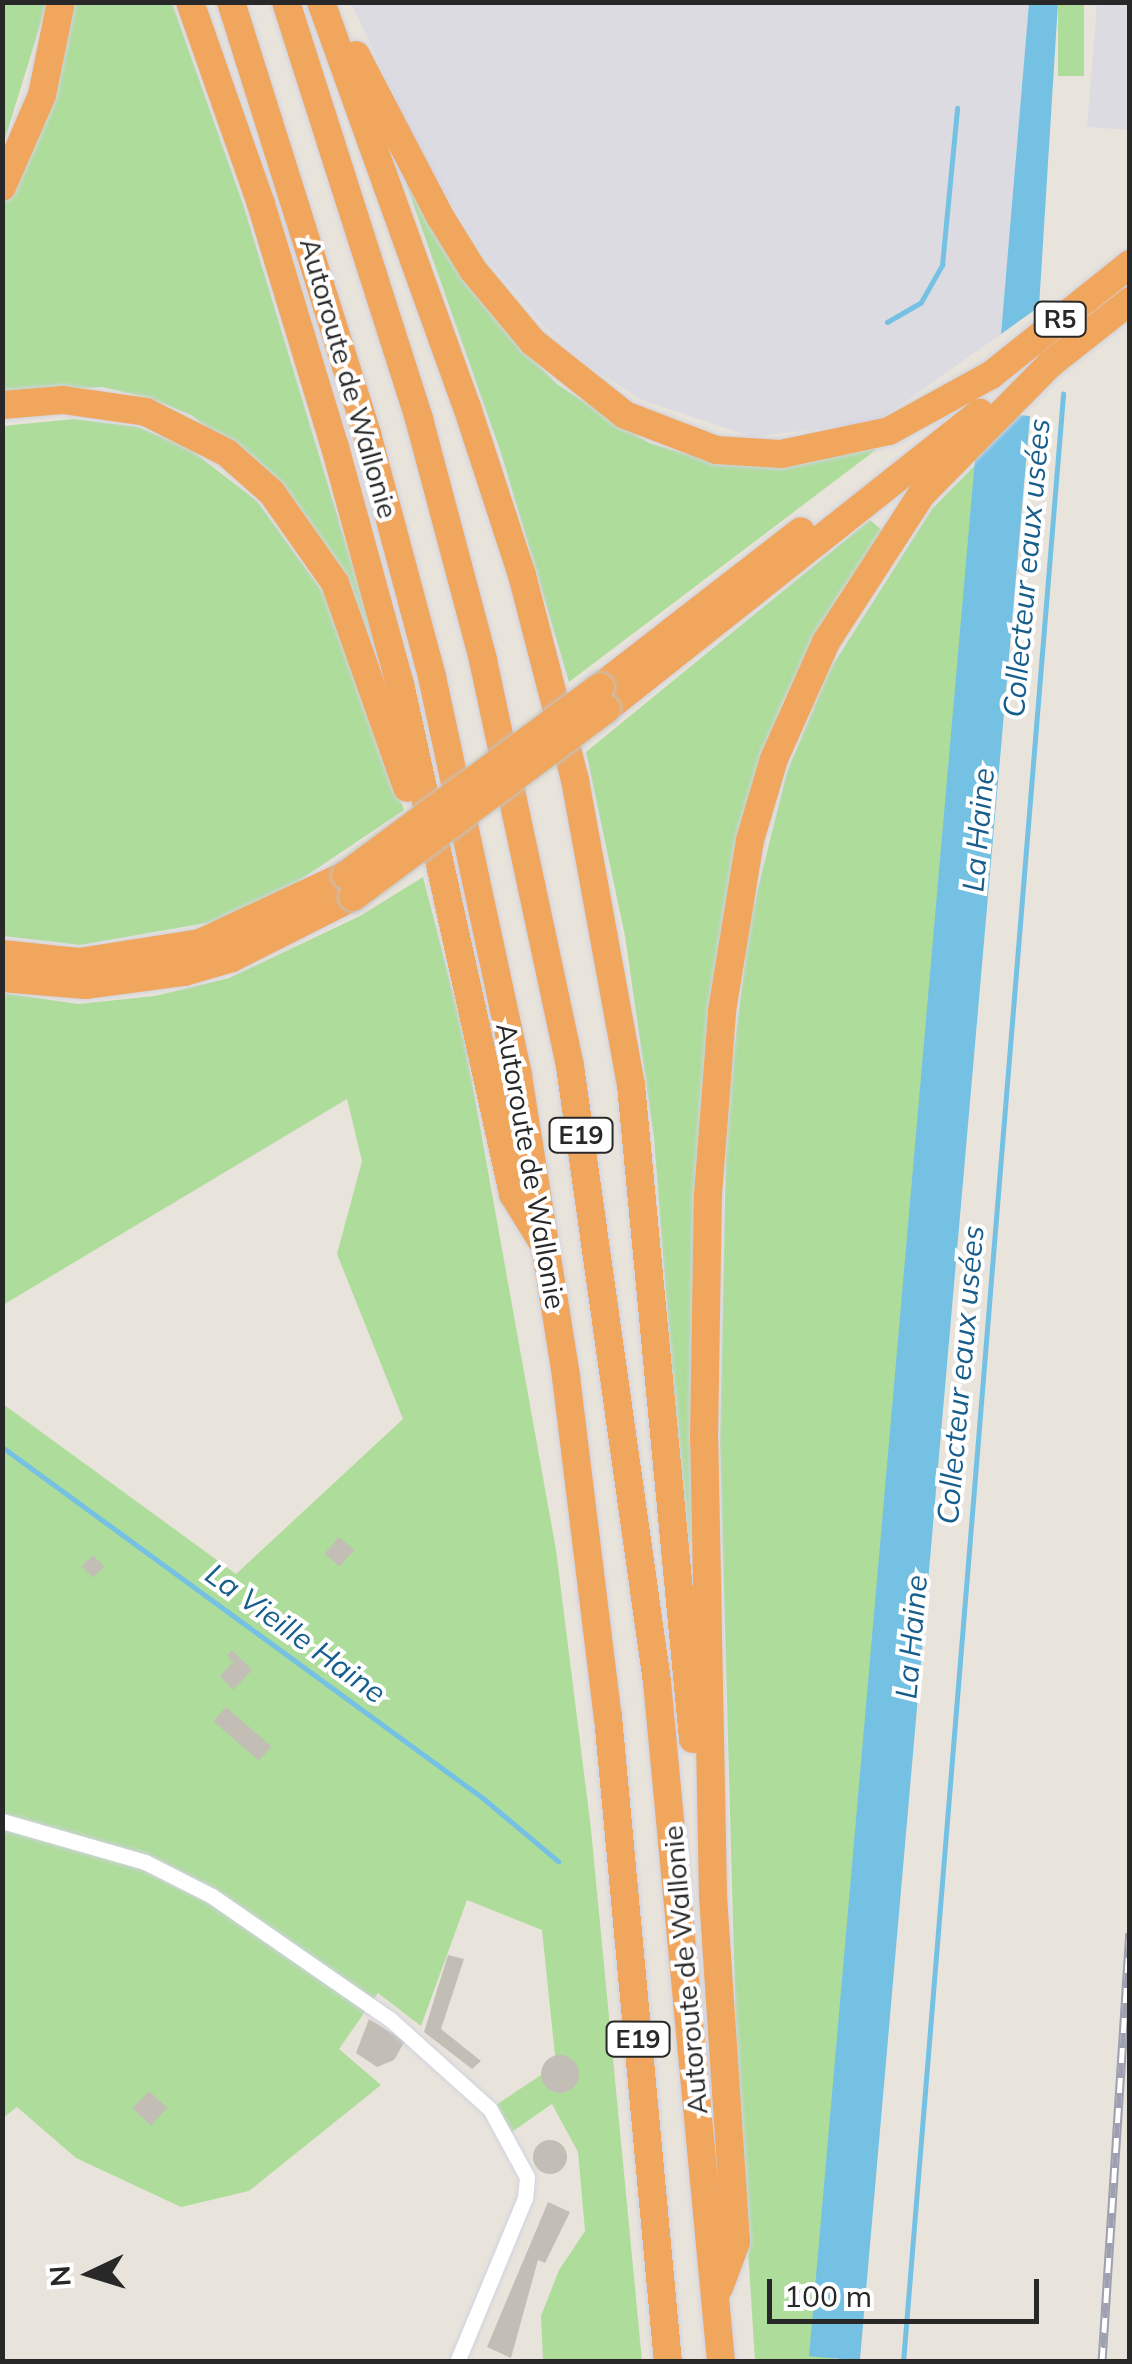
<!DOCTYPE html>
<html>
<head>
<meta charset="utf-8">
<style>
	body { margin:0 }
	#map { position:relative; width:1132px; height:2364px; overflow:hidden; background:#e9e4db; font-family:Mulish,sans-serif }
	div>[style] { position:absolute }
	.industrial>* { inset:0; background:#dddbe2 }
	.green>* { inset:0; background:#aedc9b; transform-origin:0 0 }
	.water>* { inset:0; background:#75c1e4; transform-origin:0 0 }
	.stream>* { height:5px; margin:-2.5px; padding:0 2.5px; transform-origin:2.5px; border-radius:2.5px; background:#75c1e4 }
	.building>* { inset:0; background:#c2beb6; transform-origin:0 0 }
	.round { border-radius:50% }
	.roads { filter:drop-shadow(0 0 2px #d0d2e0) drop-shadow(0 0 2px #d0d2e0) }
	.street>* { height:15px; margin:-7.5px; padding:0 7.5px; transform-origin:7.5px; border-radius:7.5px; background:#fff }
	.highway>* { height:28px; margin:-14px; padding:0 14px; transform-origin:14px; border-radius:14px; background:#f1a65e }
	.rail>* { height:9px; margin-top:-4.5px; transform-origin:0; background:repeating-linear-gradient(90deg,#fff 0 15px,#9ea0b1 0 30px); box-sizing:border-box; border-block:2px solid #9ea0b1 }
	.bridges { filter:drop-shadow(0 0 2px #c3c3c3) drop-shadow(0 0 2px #c3c3c3) }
	.highway-bridge>* { height:28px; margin:-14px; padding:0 14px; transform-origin:14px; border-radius:14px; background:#f1a65e }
	span { translate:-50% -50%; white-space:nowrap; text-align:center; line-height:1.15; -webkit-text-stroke:8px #fff; paint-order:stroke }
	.shield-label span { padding:2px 8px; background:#fff; border:2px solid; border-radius:8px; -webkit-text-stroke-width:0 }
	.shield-label { font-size:25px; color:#282828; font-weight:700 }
	.street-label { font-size:28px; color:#282828 }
	.water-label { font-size:30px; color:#175e8d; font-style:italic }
	.frame { position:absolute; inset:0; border:5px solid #282828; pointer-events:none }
	.north { position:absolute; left:40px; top:2224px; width:100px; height:100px; -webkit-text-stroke:8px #fff; paint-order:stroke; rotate:266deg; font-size:28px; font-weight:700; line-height:40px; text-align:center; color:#282828 }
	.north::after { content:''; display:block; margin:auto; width:35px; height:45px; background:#282828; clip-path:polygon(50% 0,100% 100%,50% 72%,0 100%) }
	.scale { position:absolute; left:767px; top:2279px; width:272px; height:45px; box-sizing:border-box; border:5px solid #282828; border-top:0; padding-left:12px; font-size:30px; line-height:35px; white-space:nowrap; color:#282828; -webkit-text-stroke:8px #fff; paint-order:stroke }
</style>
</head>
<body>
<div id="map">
	<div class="industrial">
		<div style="clip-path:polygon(351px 3px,1029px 3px,1001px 334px,878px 421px,752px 437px,642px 400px,587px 365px,542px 324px,481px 252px,425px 160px)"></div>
		<div style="clip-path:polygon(1097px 3px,1129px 3px,1129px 130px,1087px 127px)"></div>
	</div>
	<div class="green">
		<div style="clip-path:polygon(3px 3px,47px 3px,3px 145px)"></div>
		<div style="clip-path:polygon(75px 3px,172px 3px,244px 207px,404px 736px,270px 475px,191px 415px,149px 398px,102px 387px,3px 393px,2px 206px,57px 82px)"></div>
		<div style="left:1058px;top:3px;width:26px;height:73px"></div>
		<div style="clip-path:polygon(402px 172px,522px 349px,558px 385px,649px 443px,701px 458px,877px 449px,569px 682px,501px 453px)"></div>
		<div style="clip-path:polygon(74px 419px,138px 427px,188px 448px,257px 501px,325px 595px,404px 810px,279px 894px,212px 922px,80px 945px,3px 936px,3px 426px)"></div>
		<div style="clip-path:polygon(991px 449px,833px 2361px,755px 2361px,737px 2072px,720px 1442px,727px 1107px,750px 920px,787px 772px,829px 671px,932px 509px)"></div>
		<div style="clip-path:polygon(870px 520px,884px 532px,841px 591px,782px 703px,725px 902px,712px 1013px,695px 1542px,685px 1544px,654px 1138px,625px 936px,586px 752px)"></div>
		<div style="clip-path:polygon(423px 877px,463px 1032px,556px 1550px,591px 1829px,642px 2361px,543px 2361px,541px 2316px,559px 2270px,585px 2231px,578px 2152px,552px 2104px,506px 2136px,490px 2109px,556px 2065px,542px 1930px,467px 1900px,421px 2026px,378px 1993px,339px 2049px,381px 2085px,249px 2191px,181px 2207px,76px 2158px,17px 2107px,3px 2118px,3px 1404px,236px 1574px,403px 1419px,337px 1254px,362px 1161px,347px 1099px,3px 1305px,3px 993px,78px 1004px,155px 996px,229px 978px,360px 916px)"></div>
	</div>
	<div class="water">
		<div style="clip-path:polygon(1029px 3px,1058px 3px,1039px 307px,1001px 334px)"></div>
		<div style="left:1030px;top:416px;width:1952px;height:51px;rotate:95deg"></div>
	</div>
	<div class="stream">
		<div style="left:887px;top:322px;width:39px;rotate:-30deg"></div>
		<div style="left:921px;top:302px;width:43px;rotate:-60.4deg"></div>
		<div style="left:942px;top:265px;width:158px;rotate:-84.5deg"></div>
		<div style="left:2px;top:1447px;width:597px;rotate:36.14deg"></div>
		<div style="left:484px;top:1799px;width:97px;rotate:40deg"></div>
		<div style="left:903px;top:2362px;width:1975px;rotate:-85.35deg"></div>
	</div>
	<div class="building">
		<div style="left:339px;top:1537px;width:20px;height:22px;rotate:41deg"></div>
		<div style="left:93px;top:1555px;width:16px;height:16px;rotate:45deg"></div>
		<div style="clip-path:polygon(232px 1650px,252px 1670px,233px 1690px,220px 1676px,233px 1662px,227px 1655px)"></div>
		<div style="left:226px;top:1707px;width:60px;height:19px;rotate:41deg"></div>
		<div style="clip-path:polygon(448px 1955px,464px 1959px,441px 2029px,481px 2061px,472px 2069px,424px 2032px)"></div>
		<div style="clip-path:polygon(369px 2019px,405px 2041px,394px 2060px,377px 2067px,356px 2053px)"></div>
		<div class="round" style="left:541px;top:2055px;width:38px;height:38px"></div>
		<div style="left:149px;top:2091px;width:25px;height:24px;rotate:43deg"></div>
		<div class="round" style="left:533px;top:2140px;width:34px;height:34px"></div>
		<div style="clip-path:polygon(548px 2202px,570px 2212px,545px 2263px,538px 2260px,511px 2358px,487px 2347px)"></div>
	</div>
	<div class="roads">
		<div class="street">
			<div style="left:2px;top:1821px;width:149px;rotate:16deg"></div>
			<div style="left:145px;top:1862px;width:75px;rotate:26.9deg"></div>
			<div style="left:212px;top:1896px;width:218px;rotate:34.7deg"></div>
			<div style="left:391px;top:2020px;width:133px;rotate:42deg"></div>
			<div style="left:490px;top:2109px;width:77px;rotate:61.4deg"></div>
			<div style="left:527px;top:2177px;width:21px;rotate:95deg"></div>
			<div style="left:525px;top:2198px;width:178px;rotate:112.5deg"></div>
		</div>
		<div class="highway">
			<div style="left:190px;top:2px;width:214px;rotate:70.6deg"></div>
			<div style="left:261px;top:204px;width:254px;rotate:73.1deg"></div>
			<div style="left:335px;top:447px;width:246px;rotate:74.7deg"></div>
			<div style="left:400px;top:684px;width:522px;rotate:77.51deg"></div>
			<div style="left:513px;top:1194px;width:52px;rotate:58.5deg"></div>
			<div style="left:231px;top:2px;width:453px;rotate:72.5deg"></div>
			<div style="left:367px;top:434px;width:252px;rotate:75deg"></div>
			<div style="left:432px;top:677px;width:408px;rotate:77.8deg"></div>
			<div style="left:518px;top:1076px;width:305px;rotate:80.9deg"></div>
			<div style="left:566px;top:1377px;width:343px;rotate:83deg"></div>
			<div style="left:608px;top:1717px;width:648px;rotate:84.69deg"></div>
			<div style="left:286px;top:2px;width:438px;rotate:72.3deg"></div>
			<div style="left:419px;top:419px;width:249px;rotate:75.1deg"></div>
			<div style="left:483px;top:660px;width:415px;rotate:77.9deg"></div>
			<div style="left:570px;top:1066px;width:622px;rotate:81.96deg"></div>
			<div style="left:657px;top:1682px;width:683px;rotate:84.62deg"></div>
			<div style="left:321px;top:2px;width:431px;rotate:70.2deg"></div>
			<div style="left:467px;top:407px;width:177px;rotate:71.9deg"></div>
			<div style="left:522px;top:575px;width:212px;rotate:75.5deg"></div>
			<div style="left:575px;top:780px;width:310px;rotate:79.6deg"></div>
			<div style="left:631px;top:1085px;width:657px;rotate:84.58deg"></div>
			<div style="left:356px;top:55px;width:184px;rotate:62.5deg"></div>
			<div style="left:441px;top:218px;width:61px;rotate:58.4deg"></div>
			<div style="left:473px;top:270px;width:94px;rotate:50.2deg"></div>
			<div style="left:533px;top:342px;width:117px;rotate:38.4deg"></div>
			<div style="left:625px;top:415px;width:97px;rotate:21deg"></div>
			<div style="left:716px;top:450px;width:65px;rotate:3.5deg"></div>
			<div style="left:781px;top:454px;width:110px;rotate:-12deg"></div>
			<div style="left:889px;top:431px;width:116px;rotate:-28.8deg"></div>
			<div style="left:991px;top:375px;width:178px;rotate:-38.6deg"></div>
			<div style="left:2px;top:187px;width:100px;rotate:-66.5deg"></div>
			<div style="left:42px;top:95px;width:95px;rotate:-78.5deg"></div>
			<div style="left:2px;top:405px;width:61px;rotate:-4.7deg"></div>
			<div style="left:63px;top:400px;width:84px;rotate:8.2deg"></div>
			<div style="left:146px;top:412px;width:91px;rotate:26.8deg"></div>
			<div style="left:227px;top:453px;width:60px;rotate:41.6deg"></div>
			<div style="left:272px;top:493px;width:110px;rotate:55deg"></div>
			<div style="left:335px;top:583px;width:217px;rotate:70.6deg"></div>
			<div style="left:600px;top:687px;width:254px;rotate:-37.8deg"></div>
			<div style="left:606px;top:709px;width:477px;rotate:-38.4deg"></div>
			<div style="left:2px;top:954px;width:77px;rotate:5.9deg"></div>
			<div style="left:79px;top:962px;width:122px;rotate:-8.9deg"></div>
			<div style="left:200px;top:943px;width:161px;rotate:-25deg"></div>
			<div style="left:2px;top:978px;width:83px;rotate:4.8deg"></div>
			<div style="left:85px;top:985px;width:100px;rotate:-7.5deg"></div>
			<div style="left:184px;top:972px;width:50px;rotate:-16.3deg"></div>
			<div style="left:232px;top:958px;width:136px;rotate:-26.8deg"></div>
			<div style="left:719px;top:2288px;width:49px;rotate:-69.7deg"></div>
			<div style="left:736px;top:2242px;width:348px;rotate:-93.8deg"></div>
			<div style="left:713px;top:1895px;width:454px;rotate:-91.1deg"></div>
			<div style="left:704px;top:1441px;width:246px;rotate:-89.1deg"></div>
			<div style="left:708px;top:1195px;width:185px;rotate:-85.6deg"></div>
			<div style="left:722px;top:1011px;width:173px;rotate:-80.7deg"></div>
			<div style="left:750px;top:840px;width:84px;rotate:-73.5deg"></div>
			<div style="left:774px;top:759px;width:128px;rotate:-66deg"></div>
			<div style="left:826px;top:642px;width:175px;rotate:-57.1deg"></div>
			<div style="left:921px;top:495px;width:184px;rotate:-45.4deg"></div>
			<div style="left:1050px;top:364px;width:102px;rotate:-38.2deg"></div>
		</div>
	</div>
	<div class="rail">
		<div style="left:1102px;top:2362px;width:430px;rotate:-86.3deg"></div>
	</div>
	<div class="bridges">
		<div class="highway-bridge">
			<div style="left:346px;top:875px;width:316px;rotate:-36.5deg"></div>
			<div style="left:353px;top:897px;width:315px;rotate:-36.6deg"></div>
		</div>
	</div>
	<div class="shield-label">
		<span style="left:1060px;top:319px">R5</span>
		<span style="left:581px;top:1135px">E19</span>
		<span style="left:638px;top:2039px">E19</span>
	</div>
	<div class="street-label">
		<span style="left:349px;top:378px;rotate:74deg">Autoroute de Wallonie</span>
		<span style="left:531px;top:1166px;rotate:80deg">Autoroute de Wallonie</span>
		<span style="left:685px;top:1970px;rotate:-95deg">Autoroute de Wallonie</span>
	</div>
	<div class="water-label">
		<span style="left:1026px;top:568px;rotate:-85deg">Collecteur eaux usées</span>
		<span style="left:978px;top:830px;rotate:-85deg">La Haine</span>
		<span style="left:960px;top:1375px;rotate:-85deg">Collecteur eaux usées</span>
		<span style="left:296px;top:1633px;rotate:36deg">La Vieille Haine</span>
		<span style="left:911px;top:1637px;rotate:-85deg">La Haine</span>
	</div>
	<div class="frame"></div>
	<div class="north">N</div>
	<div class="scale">100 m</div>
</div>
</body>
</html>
